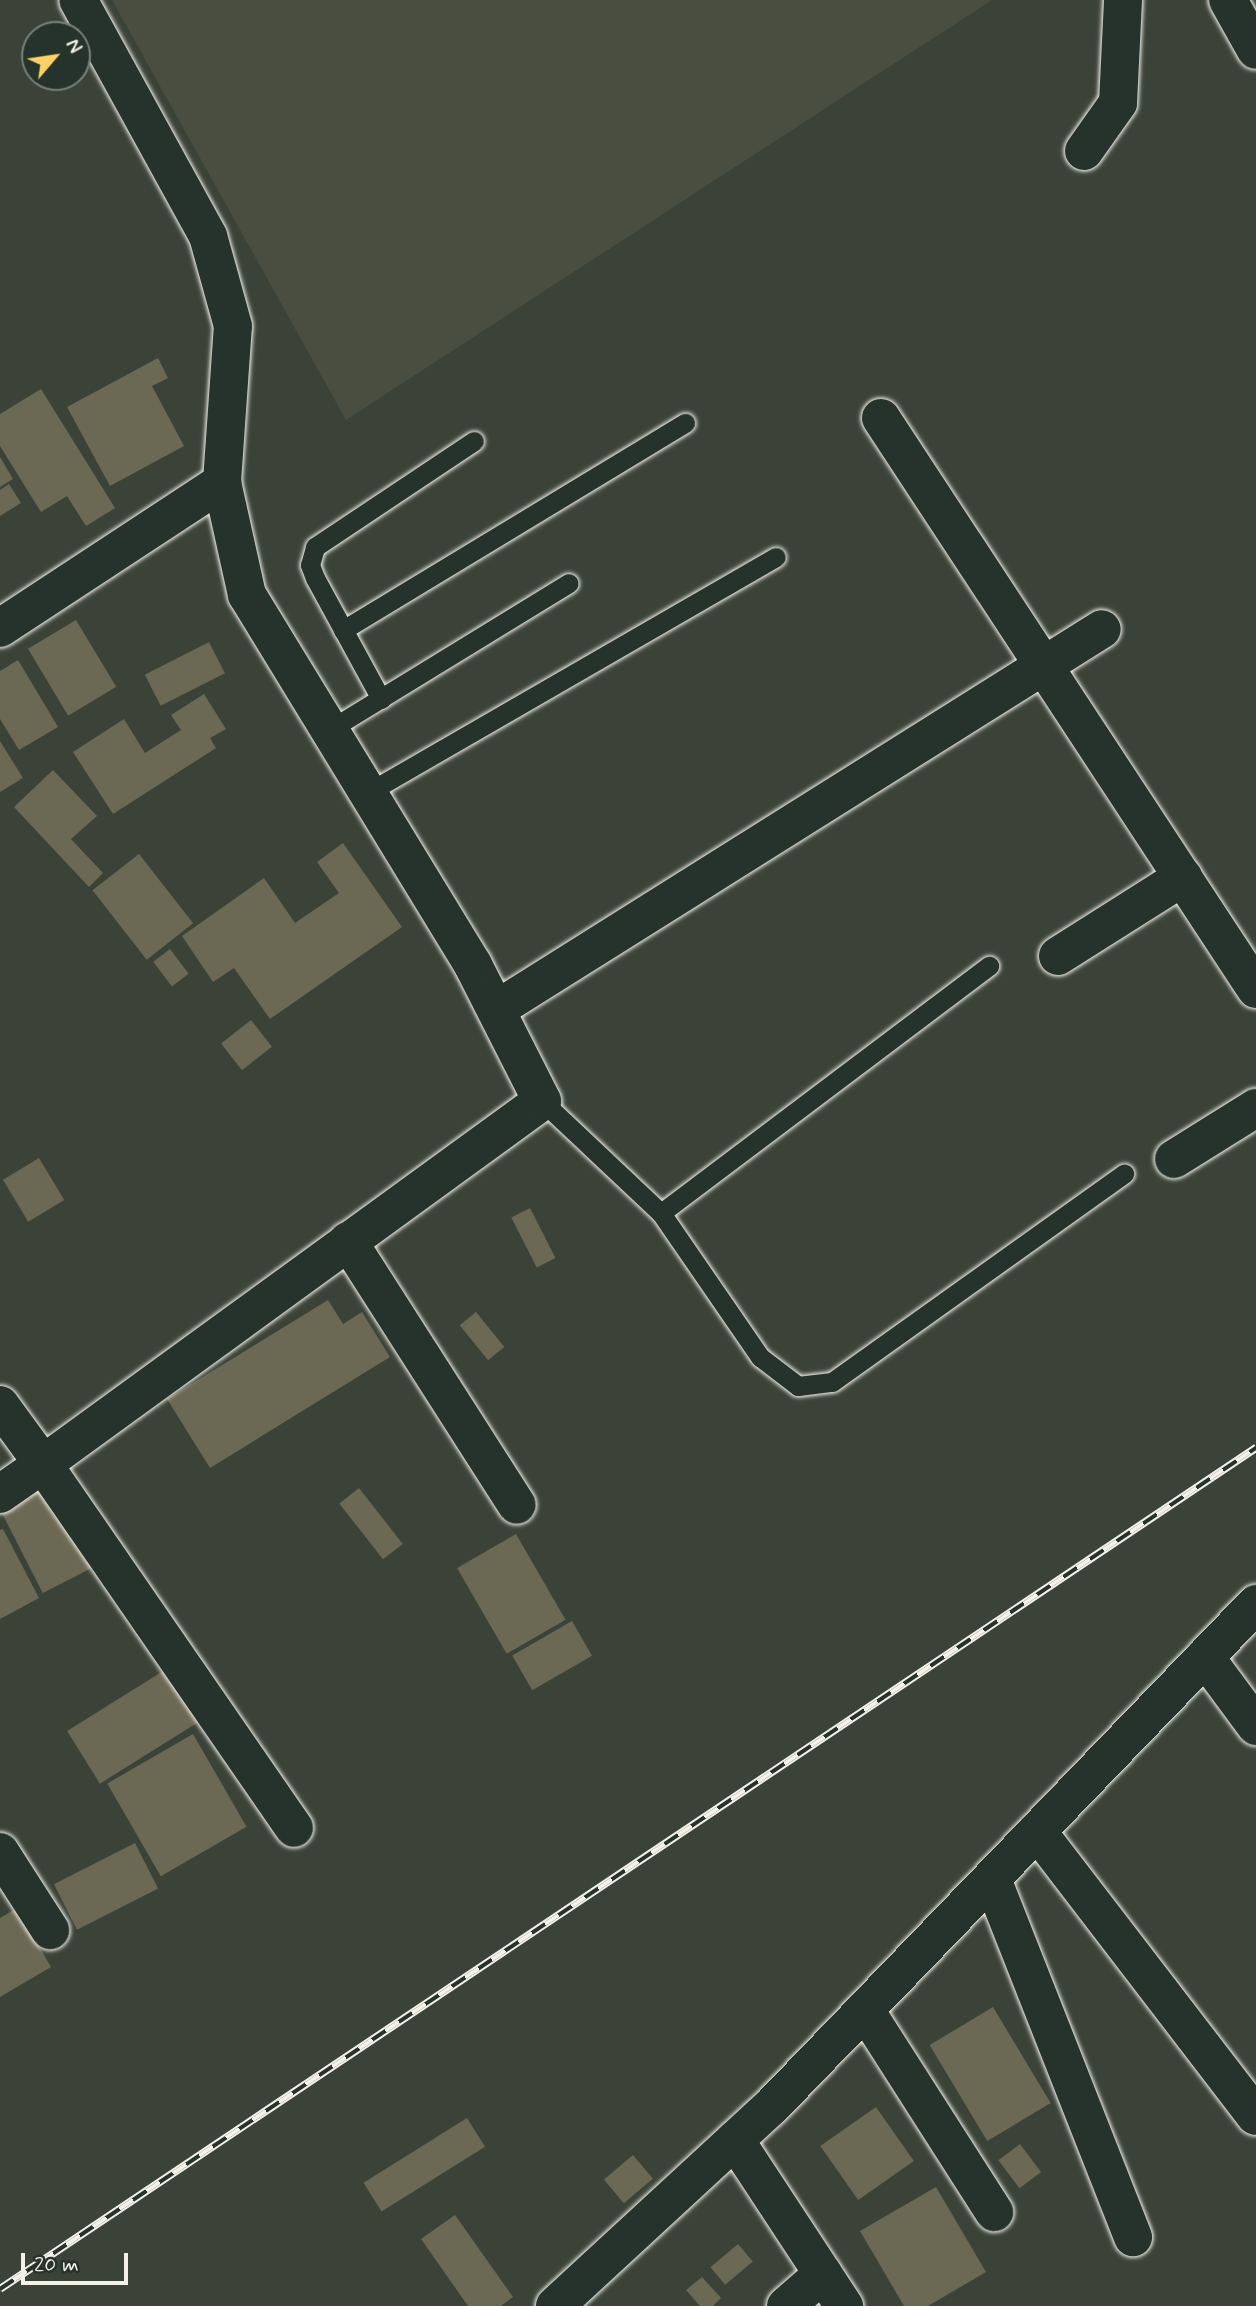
<!DOCTYPE html>
<html>
<head>
<meta charset="utf-8">
<style>
	body { margin:0 }
	#map { position:relative; width:1256px; height:2306px; overflow:hidden; background:#3b4339; font-family:Mynerve,sans-serif }
	div>[style] { position:absolute }
	.built>* { inset:0; background:#494e41 }
	.building>* { inset:0; background:#6b6854; transform-origin:0 0 }
	.roads { filter:drop-shadow(0 0 2px #f4f1e8) drop-shadow(0 0 2px #f4f1e8) }
	.lane>* { height:19px; margin:-9.5px; padding:0 9.5px; transform-origin:9.5px; border-radius:9.5px; background:#26332d }
	.street>* { height:38px; margin:-19px; padding:0 19px; transform-origin:19px; border-radius:19px; background:#26332d }
	.rail>* { height:8px; margin-top:-4px; transform-origin:0; background:repeating-linear-gradient(90deg,#26332d 0 16px,#f4f1e8 0 32px); box-sizing:border-box; border-block:2px solid #f4f1e8 }
	span { translate:-50% -50%; white-space:nowrap; text-align:center; line-height:1.15; -webkit-text-stroke:5px #26332d; paint-order:stroke }
	.north { position:absolute; left:21px; top:21px; width:70px; height:70px; box-sizing:border-box; background:#26332d; border:2px solid #787f78; border-radius:50%; rotate:61deg; font-size:19px; font-weight:700; line-height:28px; text-align:center; color:#f4f1e8 }
	.north::after { content:''; display:block; margin:auto; width:24px; height:32px; background:#ffd166; clip-path:polygon(50% 0,100% 100%,50% 72%,0 100%) }
	.scale { position:absolute; left:21px; top:2253px; width:107px; height:32px; box-sizing:border-box; border:4px solid #f4f1e8; border-top:0; padding-left:9px; font-size:21px; line-height:24px; white-space:nowrap; color:#f4f1e8; -webkit-text-stroke:5px #26332d; paint-order:stroke }
</style>
</head>
<body>
<div id="map">
	<div class="built">
		<div style="clip-path:polygon(112px 0,992px 0,346px 420px)"></div>
	</div>
	<div class="building">
		<div style="clip-path:polygon(158px 358px,168px 378px,152px 386px,184px 446px,110px 486px,67px 407px)"></div>
		<div style="clip-path:polygon(41px 389px,115px 508px,86px 526px,67px 496px,41px 512px,0 446px,0 414px)"></div>
		<div style="clip-path:polygon(0 457px,13px 479px,0 487px)"></div>
		<div style="clip-path:polygon(9px 484px,21px 503px,0 516px,0 490px)"></div>
		<div style="left:76px;top:620px;width:78px;height:56px;rotate:59deg"></div>
		<div style="left:209px;top:642px;width:35px;height:72px;rotate:63deg"></div>
		<div style="clip-path:polygon(18px 660px,58px 727px,19px 750px,0 719px,0 671px)"></div>
		<div style="clip-path:polygon(204px 694px,226px 729px,210px 738px,216px 748px,113px 814px,73px 752px,124px 719px,145px 753px,181px 730px,171px 715px)"></div>
		<div style="clip-path:polygon(0 741px,23px 778px,0 792px)"></div>
		<div style="clip-path:polygon(53px 770px,97px 816px,71px 839px,103px 873px,89px 887px,14px 807px)"></div>
		<div style="clip-path:polygon(343px 843px,402px 927px,270px 1019px,234px 968px,213px 982px,182px 936px,264px 878px,295px 923px,339px 893px,317px 862px)"></div>
		<div style="left:139px;top:854px;width:88px;height:59px;rotate:52deg"></div>
		<div style="left:170px;top:949px;width:31px;height:21px;rotate:53deg"></div>
		<div style="left:251px;top:1020px;width:34px;height:38px;rotate:52deg"></div>
		<div style="left:39px;top:1158px;width:49px;height:42px;rotate:59deg"></div>
		<div style="left:530px;top:1208px;width:56px;height:21px;rotate:63deg"></div>
		<div style="clip-path:polygon(328px 1300px,343px 1324px,362px 1312px,390px 1357px,210px 1468px,167px 1399px)"></div>
		<div style="left:476px;top:1312px;width:45px;height:21px;rotate:51deg"></div>
		<div style="left:54px;top:1483px;width:93px;height:60px;rotate:63deg"></div>
		<div style="left:359px;top:1488px;width:71px;height:25px;rotate:52deg"></div>
		<div style="clip-path:polygon(3px 1529px,39px 1598px,0 1619px,0 1530px)"></div>
		<div style="left:516px;top:1534px;width:99px;height:68px;rotate:60deg"></div>
		<div style="left:572px;top:1621px;width:40px;height:69px;rotate:60deg"></div>
		<div style="left:168px;top:1668px;width:62px;height:119px;rotate:58deg"></div>
		<div style="left:193px;top:1734px;width:107px;height:99px;rotate:60deg"></div>
		<div style="left:135px;top:1843px;width:51px;height:91px;rotate:63deg"></div>
		<div style="clip-path:polygon(17px 1908px,51px 1967px,0 1997px,0 1918px)"></div>
		<div style="left:993px;top:2007px;width:112px;height:74px;rotate:59deg"></div>
		<div style="left:876px;top:2107px;width:66px;height:68px;rotate:55deg"></div>
		<div style="left:467px;top:2118px;width:34px;height:122px;rotate:58deg"></div>
		<div style="left:1020px;top:2144px;width:35px;height:27px;rotate:53deg"></div>
		<div style="left:633px;top:2155px;width:31px;height:38px;rotate:50deg"></div>
		<div style="clip-path:polygon(936px 2187px,986px 2272px,928px 2306px,904px 2306px,860px 2231px)"></div>
		<div style="clip-path:polygon(455px 2215px,513px 2297px,501px 2306px,468px 2306px,421px 2239px)"></div>
		<div style="left:738px;top:2244px;width:23px;height:36px;rotate:50deg"></div>
		<div style="clip-path:polygon(702px 2277px,721px 2298px,713px 2306px,700px 2306px,686px 2290px)"></div>
	</div>
	<div class="roads">
		<div class="lane">
			<div style="left:343px;top:630px;width:400px;rotate:-31.2deg"></div>
			<div style="left:381px;top:699px;width:138px;rotate:-118.6deg"></div>
			<div style="left:315px;top:578px;width:14px;rotate:-111deg"></div>
			<div style="left:310px;top:565px;width:19px;rotate:-74deg"></div>
			<div style="left:315px;top:547px;width:191px;rotate:-33.7deg"></div>
			<div style="left:329px;top:730px;width:281px;rotate:-31.5deg"></div>
			<div style="left:367px;top:793px;width:472px;rotate:-30deg"></div>
			<div style="left:542px;top:1101px;width:163px;rotate:43.3deg"></div>
			<div style="left:661px;top:1213px;width:175px;rotate:55.5deg"></div>
			<div style="left:760px;top:1357px;width:48px;rotate:37.3deg"></div>
			<div style="left:798px;top:1386px;width:34px;rotate:-7deg"></div>
			<div style="left:832px;top:1382px;width:359px;rotate:-35.5deg"></div>
			<div style="left:661px;top:1213px;width:411px;rotate:-37deg"></div>
		</div>
		<div class="street">
			<div style="left:1228px;top:0;width:57px;rotate:60.8deg"></div>
			<div style="left:1084px;top:151px;width:59px;rotate:-54.7deg"></div>
			<div style="left:1118px;top:103px;width:103px;rotate:-87.2deg"></div>
			<div style="left:881px;top:418px;width:683px;rotate:56.71deg"></div>
			<div style="left:0;top:628px;width:266px;rotate:-33.3deg"></div>
			<div style="left:1058px;top:956px;width:148px;rotate:-32.3deg"></div>
			<div style="left:497px;top:1009px;width:714px;rotate:-32.13deg"></div>
			<div style="left:1174px;top:1159px;width:97px;rotate:-31.9deg"></div>
			<div style="left:348px;top:1241px;width:313px;rotate:57.4deg"></div>
			<div style="left:0;top:1405px;width:73px;rotate:53.9deg"></div>
			<div style="left:43px;top:1464px;width:617px;rotate:-36.03deg"></div>
			<div style="left:542px;top:1101px;width:153px;rotate:-116.9deg"></div>
			<div style="left:473px;top:965px;width:434px;rotate:-121.4deg"></div>
			<div style="left:247px;top:595px;width:116px;rotate:-102.5deg"></div>
			<div style="left:222px;top:482px;width:156px;rotate:-86deg"></div>
			<div style="left:233px;top:326px;width:93px;rotate:-105.5deg"></div>
			<div style="left:208px;top:236px;width:269px;rotate:-118.8deg"></div>
			<div style="left:0;top:1494px;width:52px;rotate:-34.9deg"></div>
			<div style="left:43px;top:1464px;width:442px;rotate:55.4deg"></div>
			<div style="left:1205px;top:1657px;width:86px;rotate:53.5deg"></div>
			<div style="left:1037px;top:1831px;width:359px;rotate:52.5deg"></div>
			<div style="left:0;top:1852px;width:93px;rotate:57.3deg"></div>
			<div style="left:992px;top:1879px;width:385px;rotate:68.5deg"></div>
			<div style="left:865px;top:2010px;width:240px;rotate:57.4deg"></div>
			<div style="left:735px;top:2140px;width:199px;rotate:56.7deg"></div>
			<div style="left:555px;top:2306px;width:294px;rotate:-42.7deg"></div>
			<div style="left:771px;top:2107px;width:699px;rotate:-46.04deg"></div>
			<div style="left:786px;top:2306px;width:49px;rotate:-40.9deg"></div>
		</div>
	</div>
	<div class="rail">
		<div style="left:0;top:2289px;width:1512px;rotate:-33.81deg"></div>
	</div>
	<div class="north">N</div>
	<div class="scale">20 m</div>
</div>
</body>
</html>
